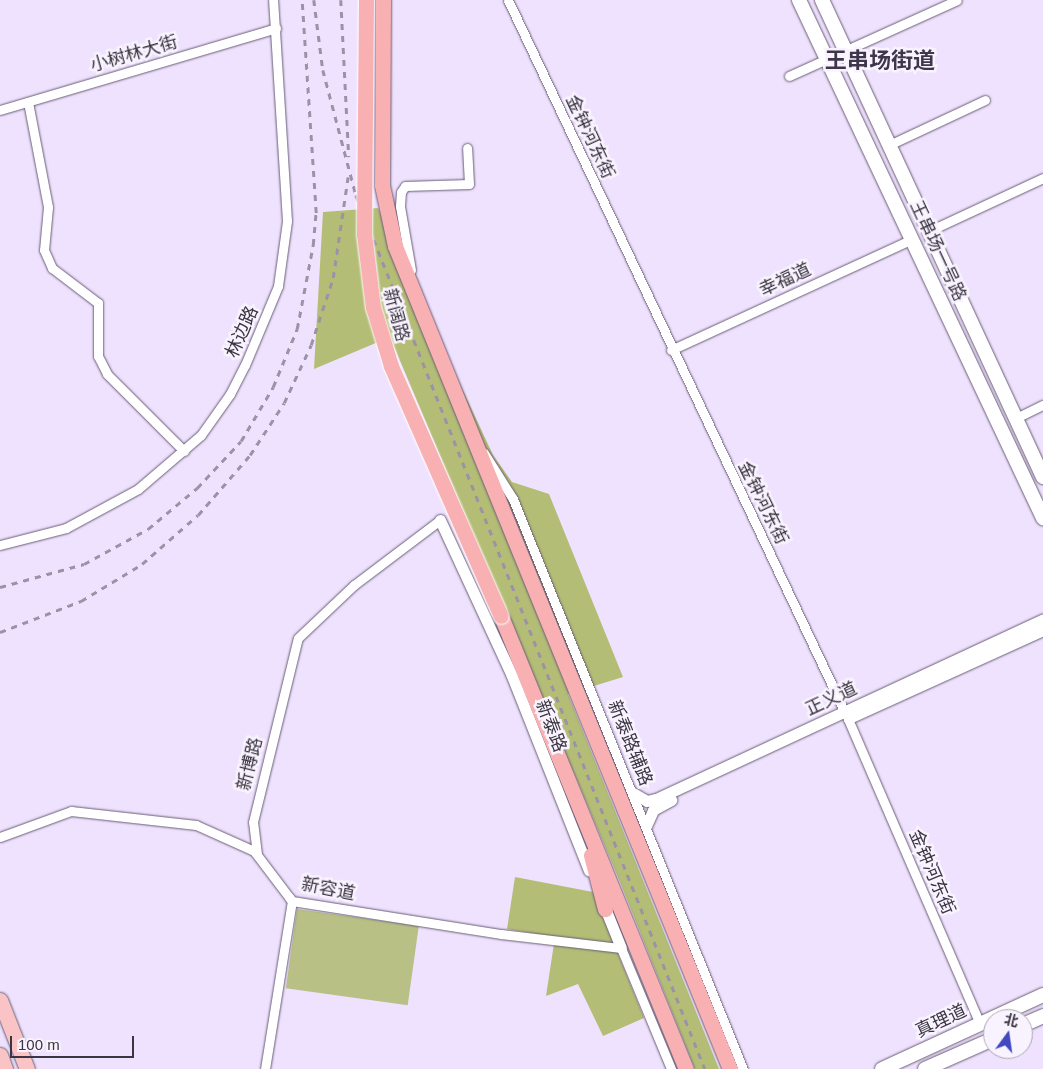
<!DOCTYPE html>
<html>
<head>
<meta charset="utf-8">
<style>
	body { margin:0 }
	#map { position:relative; width:1043px; height:1069px; overflow:hidden; background:#efe2fe; font-family:Helvetica,"Noto Sans SC",sans-serif }
	div>[style] { position:absolute }
	.green>* { inset:0; background:#b8c086; transform-origin:0 0 }
	.forest>* { inset:0; background:#b4bd75 }
	.roads { filter:drop-shadow(0 0 1px #685d75) drop-shadow(0 0 1px #685d75) }
	.minor>* { height:9px; margin:-4.5px; padding:0 4.5px; transform-origin:4.5px; border-radius:4.5px; background:#fff }
	.tertiary>* { height:11px; margin:-5.5px; padding:0 5.5px; transform-origin:5.5px; border-radius:5.5px; background:#fff }
	.secondary>* { height:14px; margin:-7px; padding:0 7px; transform-origin:7px; border-radius:7px; background:#fff }
	.primary>* { height:15px; margin:-7.5px; padding:0 7.5px; transform-origin:7.5px; border-radius:7.5px; background:#fac4c6 }
	.trunk>* { height:15px; margin:-7.5px; padding:0 7.5px; transform-origin:7.5px; border-radius:7.5px; background:#f8b0b3 }
	.rail>* { height:2.5px; margin-top:-1.25px; transform-origin:0; background:repeating-linear-gradient(90deg,#9c92a6 0 6px,transparent 0 12px) }
	.bridges { filter:drop-shadow(0 0 1px #fff) drop-shadow(0 0 1px #fff) }
	.trunk-bridge>* { height:15px; margin:-7.5px; padding:0 7.5px; transform-origin:7.5px; border-radius:7.5px; background:#f8b0b3 }
	span { translate:-50% -50%; white-space:nowrap; text-align:center; line-height:1.15; -webkit-text-stroke:5px #f8f3fe; paint-order:stroke }
	.street-label { font-size:18px; color:#3a3540 }
	.district-label { font-size:22px; color:#40364c; font-weight:700 }
	.north { position:absolute; left:983px; top:1009px; width:50px; height:50px; box-sizing:border-box; background:#f8f3fe; border:1px solid #aca7b2; border-radius:50%; rotate:14deg; font-size:14px; font-weight:700; line-height:20px; text-align:center; color:#3a3540 }
	.north::after { content:''; display:block; margin:auto; width:18px; height:22px; background:#4249be; clip-path:polygon(50% 0,100% 100%,50% 72%,0 100%) }
	.scale { position:absolute; left:10px; top:1036px; width:124px; height:22px; box-sizing:border-box; border:2px solid #3a3540; border-top:0; padding-left:6px; font-size:15px; line-height:18px; white-space:nowrap; color:#3a3540; -webkit-text-stroke:4px #f8f3fe; paint-order:stroke }
</style>
</head>
<body>
<div id="map">
	<div class="green">
		<div style="left:297px;top:909px;width:123px;height:80px;rotate:8deg"></div>
	</div>
	<div class="forest">
		<div style="clip-path:polygon(378px 208px,493px 455px,512px 482px,549px 494px,623px 677px,568px 694px,719px 1069px,695px 1069px,620px 882px,390px 337px,314px 369px,323px 212px)"></div>
		<div style="clip-path:polygon(515px 877px,593px 892px,644px 1018px,603px 1036px,578px 984px,546px 996px,555px 937px,507px 929px)"></div>
	</div>
	<div class="roads">
		<div class="minor">
			<div style="left:508px;top:0;width:795px;rotate:64.69deg"></div>
			<div style="left:848px;top:719px;width:332px;rotate:66.6deg"></div>
			<div style="left:789px;top:76px;width:184px;rotate:-24.3deg"></div>
			<div style="left:28px;top:102px;width:107px;rotate:79.2deg"></div>
			<div style="left:48px;top:207px;width:43px;rotate:95.3deg"></div>
			<div style="left:44px;top:250px;width:20px;rotate:66deg"></div>
			<div style="left:52px;top:268px;width:58px;rotate:37.3deg"></div>
			<div style="left:98px;top:303px;width:53px;rotate:90deg"></div>
			<div style="left:98px;top:356px;width:20px;rotate:63deg"></div>
			<div style="left:107px;top:374px;width:109px;rotate:45deg"></div>
			<div style="left:0;top:110px;width:288px;rotate:-16.5deg"></div>
			<div style="left:889px;top:145px;width:106px;rotate:-25.1deg"></div>
			<div style="left:929px;top:231px;width:126px;rotate:-24.9deg"></div>
			<div style="left:411px;top:270px;width:65px;rotate:-99.8deg"></div>
			<div style="left:400px;top:206px;width:14px;rotate:-86deg"></div>
			<div style="left:401px;top:192px;width:7px;rotate:-56deg"></div>
			<div style="left:405px;top:186px;width:64px;rotate:-1.8deg"></div>
			<div style="left:469px;top:184px;width:36px;rotate:-93deg"></div>
			<div style="left:671px;top:350px;width:265px;rotate:-24.7deg"></div>
			<div style="left:1016px;top:418px;width:30px;rotate:-26deg"></div>
			<div style="left:484px;top:453px;width:54px;rotate:57.8deg"></div>
			<div style="left:513px;top:499px;width:615px;rotate:68.03deg"></div>
			<div style="left:0;top:545px;width:68px;rotate:-14.4deg"></div>
			<div style="left:66px;top:528px;width:82px;rotate:-28.4deg"></div>
			<div style="left:138px;top:489px;width:83px;rotate:-40.6deg"></div>
			<div style="left:201px;top:435px;width:50px;rotate:-54.7deg"></div>
			<div style="left:230px;top:394px;width:33px;rotate:-63deg"></div>
			<div style="left:245px;top:365px;width:86px;rotate:-67.3deg"></div>
			<div style="left:278px;top:286px;width:66px;rotate:-82.1deg"></div>
			<div style="left:287px;top:221px;width:221px;rotate:-93.6deg"></div>
			<div style="left:0;top:837px;width:76px;rotate:-20.1deg"></div>
			<div style="left:71px;top:811px;width:126px;rotate:6.4deg"></div>
			<div style="left:196px;top:825px;width:64px;rotate:24.1deg"></div>
			<div style="left:254px;top:851px;width:63px;rotate:52.8deg"></div>
			<div style="left:292px;top:901px;width:212px;rotate:9deg"></div>
			<div style="left:501px;top:934px;width:121px;rotate:6.7deg"></div>
			<div style="left:621px;top:948px;width:131px;rotate:67.5deg"></div>
			<div style="left:257px;top:854px;width:32px;rotate:-97deg"></div>
			<div style="left:253px;top:822px;width:189px;rotate:-76.3deg"></div>
			<div style="left:298px;top:638px;width:77px;rotate:-43.4deg"></div>
			<div style="left:354px;top:585px;width:108px;rotate:-37.1deg"></div>
			<div style="left:265px;top:1069px;width:170px;rotate:-80.9deg"></div>
			<div style="left:292px;top:901px;width:5px;rotate:-127deg"></div>
		</div>
		<div class="tertiary">
			<div style="left:440px;top:520px;width:172px;rotate:65.2deg"></div>
			<div style="left:512px;top:676px;width:209px;rotate:68.4deg"></div>
			<div style="left:849px;top:718px;width:213px;rotate:-24.4deg"></div>
			<div style="left:633px;top:793px;width:16px;rotate:30deg"></div>
			<div style="left:647px;top:801px;width:9px;rotate:-13deg"></div>
			<div style="left:656px;top:799px;width:427px;rotate:-24.9deg"></div>
			<div style="left:646px;top:826px;width:17px;rotate:-66deg"></div>
			<div style="left:653px;top:810px;width:21px;rotate:-29deg"></div>
			<div style="left:603px;top:903px;width:48px;rotate:68.2deg"></div>
		</div>
		<div class="secondary">
			<div style="left:799px;top:0;width:573px;rotate:64.78deg"></div>
			<div style="left:822px;top:0;width:526px;rotate:65.14deg"></div>
			<div style="left:1023px;top:1025px;width:22px;rotate:-24deg"></div>
			<div style="left:882px;top:1069px;width:177px;rotate:-24.7deg"></div>
			<div style="left:925px;top:1069px;width:74px;rotate:-23.8deg"></div>
		</div>
		<div class="primary">
			<div style="left:0;top:1000px;width:74px;rotate:68.6deg"></div>
			<div style="left:0;top:1055px;width:15px;rotate:70deg"></div>
		</div>
		<div class="trunk">
			<div style="left:383px;top:0;width:185px;rotate:90.3deg"></div>
			<div style="left:382px;top:185px;width:62px;rotate:78deg"></div>
			<div style="left:395px;top:246px;width:889px;rotate:67.85deg"></div>
			<div style="left:501px;top:616px;width:489px;rotate:67.8deg"></div>
			<div style="left:591px;top:855px;width:56px;rotate:75.5deg"></div>
		</div>
	</div>
	<div class="rail">
		<div style="left:314px;top:0;width:71px;rotate:82.7deg"></div>
		<div style="left:323px;top:70px;width:129px;rotate:75.2deg"></div>
		<div style="left:356px;top:195px;width:941px;rotate:68.23deg"></div>
		<div style="left:341px;top:0;width:157px;rotate:87.1deg"></div>
		<div style="left:0;top:587px;width:87px;rotate:-15.3deg"></div>
		<div style="left:84px;top:564px;width:73px;rotate:-28.7deg"></div>
		<div style="left:148px;top:529px;width:64px;rotate:-39.9deg"></div>
		<div style="left:197px;top:488px;width:64px;rotate:-46.9deg"></div>
		<div style="left:241px;top:441px;width:63px;rotate:-59.3deg"></div>
		<div style="left:273px;top:387px;width:63px;rotate:-67.5deg"></div>
		<div style="left:297px;top:329px;width:86px;rotate:-79.2deg"></div>
		<div style="left:313px;top:245px;width:32px;rotate:-85deg"></div>
		<div style="left:316px;top:213px;width:213px;rotate:-93.8deg"></div>
		<div style="left:0;top:632px;width:87px;rotate:-20.9deg"></div>
		<div style="left:81px;top:601px;width:71px;rotate:-31.2deg"></div>
		<div style="left:142px;top:564px;width:74px;rotate:-41.2deg"></div>
		<div style="left:198px;top:515px;width:79px;rotate:-49.1deg"></div>
		<div style="left:250px;top:455px;width:62px;rotate:-56.8deg"></div>
		<div style="left:284px;top:403px;width:64px;rotate:-65deg"></div>
		<div style="left:311px;top:345px;width:71px;rotate:-71.8deg"></div>
		<div style="left:333px;top:278px;width:102px;rotate:-81.6deg"></div>
	</div>
	<div class="bridges">
		<div class="trunk-bridge">
			<div style="left:366px;top:0;width:234px;rotate:90.5deg"></div>
			<div style="left:364px;top:234px;width:74px;rotate:83deg"></div>
			<div style="left:373px;top:307px;width:62px;rotate:73deg"></div>
			<div style="left:391px;top:366px;width:273px;rotate:66.3deg"></div>
		</div>
	</div>
	<div class="street-label">
		<span style="left:134px;top:54px;rotate:-16deg">小树林大街</span>
		<span style="left:590px;top:137px;rotate:65deg">金钟河东街</span>
		<span style="left:938px;top:251px;rotate:65deg">王串场一号路</span>
		<span style="left:785px;top:280px;rotate:-25deg">幸福道</span>
		<span style="left:396px;top:315px;rotate:75deg">新阔路</span>
		<span style="left:242px;top:332px;rotate:-66deg">林边路</span>
		<span style="left:763px;top:503px;rotate:64deg">金钟河东街</span>
		<span style="left:831px;top:699px;rotate:-25deg">正义道</span>
		<span style="left:551px;top:726px;rotate:69deg">新泰路</span>
		<span style="left:630px;top:743px;rotate:68deg">新泰路辅路</span>
		<span style="left:250px;top:764px;rotate:-76deg">新博路</span>
		<span style="left:932px;top:872px;rotate:67deg">金钟河东街</span>
		<span style="left:328px;top:889px;rotate:11deg">新容道</span>
		<span style="left:941px;top:1021px;rotate:-25deg">真理道</span>
	</div>
	<div class="district-label">
		<span style="left:880px;top:61px">王串场街道</span>
	</div>
	<div class="north">北</div>
	<div class="scale">100 m</div>
</div>
</body>
</html>
